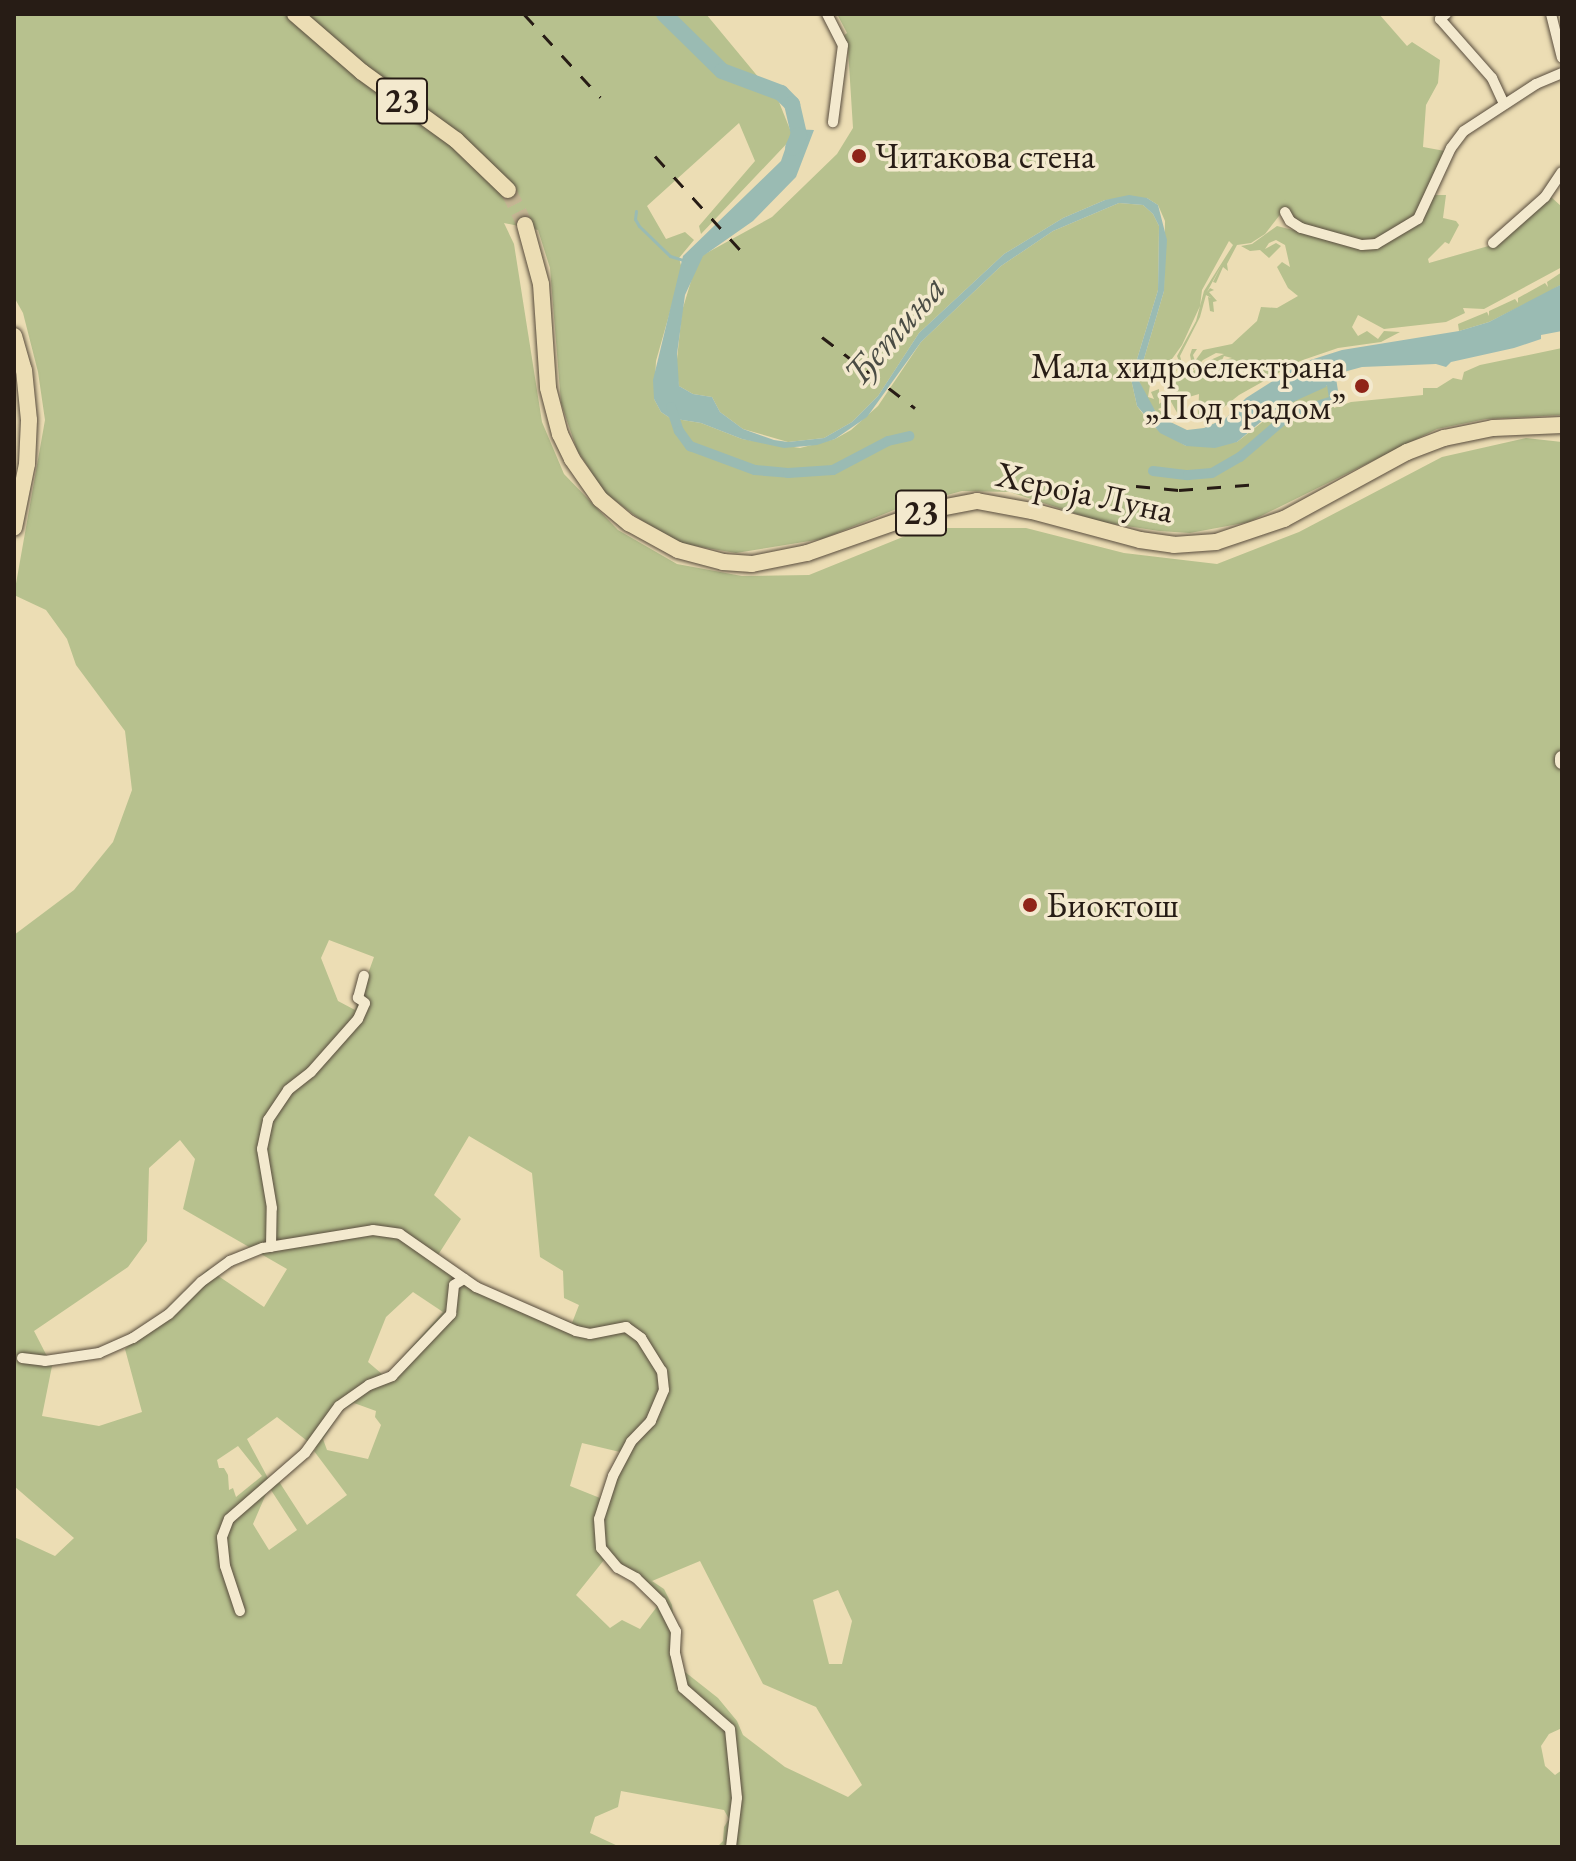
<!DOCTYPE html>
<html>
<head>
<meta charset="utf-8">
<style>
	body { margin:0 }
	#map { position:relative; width:1576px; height:1861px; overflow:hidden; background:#ecddb4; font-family:"EB Garamond",serif }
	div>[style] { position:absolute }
	.green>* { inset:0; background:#b7c18e }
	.water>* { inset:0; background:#9abbb3 }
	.stream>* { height:3px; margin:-1.5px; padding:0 1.5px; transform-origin:1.5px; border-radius:1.5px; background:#9abbb3 }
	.canal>* { height:10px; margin:-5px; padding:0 5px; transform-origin:5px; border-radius:5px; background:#9abbb3 }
	.river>* { height:16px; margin:-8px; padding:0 8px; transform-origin:8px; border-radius:8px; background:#9abbb3 }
	.primary-tunnel>* { height:16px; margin-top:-8px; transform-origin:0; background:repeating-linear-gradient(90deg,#c5b694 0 16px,transparent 0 24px) }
	.roads { filter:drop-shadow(0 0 2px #584c3d) drop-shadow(0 0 2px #584c3d) }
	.street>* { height:10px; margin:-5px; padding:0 5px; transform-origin:5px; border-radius:5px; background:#f3e9ce }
	.secondary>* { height:14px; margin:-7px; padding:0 7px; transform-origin:7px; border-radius:7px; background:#f3e9ce }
	.primary>* { height:16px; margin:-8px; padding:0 8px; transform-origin:8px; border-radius:8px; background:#ecddb4 }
	.rail>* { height:3px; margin-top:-1.5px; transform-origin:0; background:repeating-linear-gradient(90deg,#271c15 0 14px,transparent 0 28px) }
	.dots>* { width:22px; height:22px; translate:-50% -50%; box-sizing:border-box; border:4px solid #f3e9ce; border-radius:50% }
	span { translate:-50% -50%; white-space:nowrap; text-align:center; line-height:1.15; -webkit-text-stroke:7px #f3e9ce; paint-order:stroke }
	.shield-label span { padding:2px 6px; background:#f3e9ce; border:2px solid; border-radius:6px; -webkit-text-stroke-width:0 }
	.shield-label { font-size:34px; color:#271c15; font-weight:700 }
	.poi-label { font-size:36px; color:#271c15 }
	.left { translate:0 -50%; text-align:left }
	.right { translate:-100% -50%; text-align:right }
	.street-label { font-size:36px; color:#271c15 }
	.water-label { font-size:38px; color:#4a4c44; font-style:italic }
	.frame { position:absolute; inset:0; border:16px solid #271c15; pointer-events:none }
</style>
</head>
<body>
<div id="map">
	<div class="green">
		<div style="clip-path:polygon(evenodd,14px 14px,706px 14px,779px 102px,793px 137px,701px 234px,699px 226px,755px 161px,739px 123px,647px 206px,666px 239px,685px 232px,694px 240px,679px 258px,682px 269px,656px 361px,654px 399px,661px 412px,670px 418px,701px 423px,742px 439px,800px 448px,835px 439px,851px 430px,878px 406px,921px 342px,1001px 266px,1053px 231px,1119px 203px,1143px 205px,1153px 214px,1159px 226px,1158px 290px,1131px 379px,1137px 406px,1152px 426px,1186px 446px,1237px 442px,1288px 402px,1328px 385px,1333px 399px,1288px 411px,1261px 437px,1222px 466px,1197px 472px,1154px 468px,1153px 475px,1186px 479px,1213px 476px,1242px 460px,1298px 413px,1334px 404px,1334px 408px,1351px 402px,1423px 395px,1423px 388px,1437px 388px,1453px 378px,1462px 380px,1464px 372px,1480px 365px,1562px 348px,1562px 415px,1486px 419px,1437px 429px,1249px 522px,1190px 533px,1159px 531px,1101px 522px,1010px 492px,962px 491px,899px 508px,822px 539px,736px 553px,683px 544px,641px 520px,605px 493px,577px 450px,561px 403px,550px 268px,538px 230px,504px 223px,514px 244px,542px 422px,564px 474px,618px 530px,677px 564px,742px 576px,809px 575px,925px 528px,1026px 528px,1124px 553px,1217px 564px,1299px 532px,1442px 457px,1526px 438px,1562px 442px,1562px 1728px,1549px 1734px,1541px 1746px,1545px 1766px,1555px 1775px,1562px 1770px,1562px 1847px,717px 1847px,723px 1841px,724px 1827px,729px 1819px,724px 1810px,621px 1791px,618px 1807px,595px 1817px,590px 1833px,620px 1847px,14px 1847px,14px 1537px,55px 1556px,74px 1538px,14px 1486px,14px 935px,74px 890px,113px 842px,132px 790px,125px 731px,76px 665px,67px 639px,46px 610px,14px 595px,45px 420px,38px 372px,23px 313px,14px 297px,14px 14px,329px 940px,374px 957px,355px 1010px,338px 1001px,321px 958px,329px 940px,14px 14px,469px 1136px,532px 1173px,540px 1257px,563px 1271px,564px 1298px,579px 1305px,572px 1323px,479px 1284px,438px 1255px,461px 1219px,434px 1195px,469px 1136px,14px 14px,180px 1140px,195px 1159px,183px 1209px,287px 1269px,264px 1307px,208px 1269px,125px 1349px,142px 1412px,99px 1426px,42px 1416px,52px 1366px,34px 1331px,128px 1267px,147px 1241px,149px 1168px,180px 1140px,14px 14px,413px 1292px,443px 1312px,388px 1373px,382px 1374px,368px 1362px,386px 1317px,413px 1292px,14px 14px,354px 1403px,376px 1411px,375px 1417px,381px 1425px,368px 1459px,327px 1450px,323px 1439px,341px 1411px,354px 1403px,14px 14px,277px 1417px,316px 1448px,314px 1451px,347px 1495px,307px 1525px,278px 1480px,269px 1480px,247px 1439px,277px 1417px,14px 14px,582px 1443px,620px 1452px,600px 1498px,570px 1486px,582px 1443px,14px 14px,238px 1446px,262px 1476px,236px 1497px,233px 1488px,229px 1490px,228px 1475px,224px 1468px,219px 1468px,217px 1460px,238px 1446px,14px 14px,269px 1487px,297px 1530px,269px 1550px,253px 1524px,269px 1487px,14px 14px,604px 1560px,633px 1579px,659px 1604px,640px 1629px,622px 1620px,610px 1628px,576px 1595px,604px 1560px,14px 14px,700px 1561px,763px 1684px,816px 1707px,862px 1785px,848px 1797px,785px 1767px,743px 1735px,737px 1721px,718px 1698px,680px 1668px,672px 1605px,664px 1589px,652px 1581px,700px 1561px,14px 14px,838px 1590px,852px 1621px,842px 1664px,829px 1664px,813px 1600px,838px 1590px)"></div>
		<div style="clip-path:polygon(837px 14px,1379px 14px,1407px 46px,1412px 42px,1440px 60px,1438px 83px,1426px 105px,1423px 147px,1445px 151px,1420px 214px,1371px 244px,1300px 225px,1286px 207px,1265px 234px,1251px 243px,1237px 245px,1227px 264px,1228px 271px,1223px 267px,1216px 283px,1213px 282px,1222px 264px,1207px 292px,1210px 288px,1214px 290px,1209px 292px,1217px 301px,1213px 302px,1214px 312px,1210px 311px,1208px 297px,1211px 298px,1206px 295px,1200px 317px,1180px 356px,1182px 363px,1174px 374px,1180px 364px,1177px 356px,1196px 321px,1204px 291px,1233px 245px,1229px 241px,1202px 290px,1200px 306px,1182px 345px,1164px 370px,1167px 373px,1151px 379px,1148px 397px,1154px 399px,1151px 392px,1159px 389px,1159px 404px,1163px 401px,1168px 405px,1158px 409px,1163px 413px,1162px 418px,1150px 405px,1138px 379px,1164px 291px,1165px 221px,1158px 205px,1147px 198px,1105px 200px,1063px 218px,1004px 254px,919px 333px,878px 396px,852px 422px,824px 438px,788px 442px,743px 429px,720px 412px,712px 397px,693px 394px,679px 386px,676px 369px,682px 311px,695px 268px,703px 255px,772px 217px,837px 154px,853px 128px,848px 49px,839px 40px,847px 33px)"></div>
		<div style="clip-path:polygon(1434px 195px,1446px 195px,1443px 218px,1456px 221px,1459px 225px,1449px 244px,1445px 242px,1428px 259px,1429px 263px,1492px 245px,1550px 196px,1562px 207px,1562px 267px,1484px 309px,1463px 308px,1465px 313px,1446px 322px,1384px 329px,1358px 315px,1352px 327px,1358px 336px,1367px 331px,1378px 339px,1384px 331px,1400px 332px,1381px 342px,1338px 348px,1300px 361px,1239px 395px,1209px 419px,1198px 416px,1199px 394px,1189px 397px,1180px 403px,1188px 410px,1184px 418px,1180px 418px,1170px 400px,1167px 386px,1189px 375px,1198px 367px,1232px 358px,1224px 356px,1222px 360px,1199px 365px,1224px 354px,1216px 353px,1203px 360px,1193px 370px,1190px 355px,1192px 349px,1197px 349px,1193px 355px,1195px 361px,1203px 350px,1232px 344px,1257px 321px,1261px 307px,1277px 308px,1298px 296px,1288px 288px,1277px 267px,1282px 262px,1290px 267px,1285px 245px,1276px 240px,1269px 243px,1265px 249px,1276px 243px,1281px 246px,1269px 258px,1260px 250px,1250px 251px,1241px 246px,1252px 244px,1277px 226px,1353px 245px,1395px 236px)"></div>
		<div style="clip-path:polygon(1562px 272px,1562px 284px,1545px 294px,1489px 322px,1459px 331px,1458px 324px,1487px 312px,1489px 316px,1489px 311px,1515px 299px,1518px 303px,1518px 298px,1545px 283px,1548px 287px,1547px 282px)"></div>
	</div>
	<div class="water">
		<div style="clip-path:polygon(792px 129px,814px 130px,796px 177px,753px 221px,703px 256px,685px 295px,677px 354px,679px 386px,693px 394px,712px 397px,720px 412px,743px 429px,774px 440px,788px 442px,824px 438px,852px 422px,878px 396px,919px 333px,1004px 254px,1063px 218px,1105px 200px,1129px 195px,1147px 198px,1158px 205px,1167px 240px,1164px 291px,1138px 379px,1158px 416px,1187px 430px,1204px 428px,1226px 418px,1246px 398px,1301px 363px,1342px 350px,1459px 331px,1489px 322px,1562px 284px,1562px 331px,1541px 335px,1541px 339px,1514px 348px,1451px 362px,1446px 367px,1436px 364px,1362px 367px,1340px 373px,1331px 376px,1326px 387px,1275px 410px,1237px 442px,1215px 448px,1186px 446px,1160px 433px,1137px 406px,1131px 379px,1158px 290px,1159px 226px,1153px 214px,1143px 205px,1119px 203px,1053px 231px,1001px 266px,921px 342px,867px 417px,835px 439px,817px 445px,784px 448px,742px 439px,701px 423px,670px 418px,661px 412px,654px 399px,653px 380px,683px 256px,781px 161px)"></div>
	</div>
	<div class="stream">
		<div style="left:636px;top:211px;width:8px;rotate:97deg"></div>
		<div style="left:635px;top:219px;width:8px;rotate:60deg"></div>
		<div style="left:639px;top:226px;width:43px;rotate:44.1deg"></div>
		<div style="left:670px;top:256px;width:14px;rotate:17deg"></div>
	</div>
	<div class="canal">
		<div style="left:1329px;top:366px;width:32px;rotate:81deg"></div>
		<div style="left:671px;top:407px;width:25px;rotate:72deg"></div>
		<div style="left:679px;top:431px;width:19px;rotate:54deg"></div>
		<div style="left:690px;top:446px;width:69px;rotate:20.3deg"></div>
		<div style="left:755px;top:470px;width:33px;rotate:5deg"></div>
		<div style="left:788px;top:473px;width:45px;rotate:-3.8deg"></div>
		<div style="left:833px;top:470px;width:62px;rotate:-27.8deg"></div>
		<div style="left:888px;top:441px;width:22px;rotate:-13deg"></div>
		<div style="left:1153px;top:471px;width:35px;rotate:7deg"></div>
		<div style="left:1188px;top:475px;width:24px;rotate:-5deg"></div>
		<div style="left:1212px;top:473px;width:32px;rotate:-30deg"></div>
		<div style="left:1240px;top:457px;width:65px;rotate:-40.6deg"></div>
		<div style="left:1289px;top:415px;width:46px;rotate:-17.7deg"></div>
	</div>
	<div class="river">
		<div style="left:664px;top:14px;width:81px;rotate:44.5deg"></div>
		<div style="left:722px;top:71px;width:63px;rotate:20.4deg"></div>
		<div style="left:781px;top:93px;width:16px;rotate:45deg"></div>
		<div style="left:792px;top:104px;width:32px;rotate:77deg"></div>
		<div style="left:799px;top:135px;width:14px;rotate:115deg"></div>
	</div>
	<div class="primary-tunnel">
		<div style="left:508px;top:190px;width:39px;rotate:64deg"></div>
	</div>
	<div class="roads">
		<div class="street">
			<div style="left:827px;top:14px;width:35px;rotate:63deg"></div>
			<div style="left:843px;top:45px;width:78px;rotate:97.4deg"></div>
			<div style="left:1446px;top:14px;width:8px;rotate:140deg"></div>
			<div style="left:1440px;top:19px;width:79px;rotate:48.6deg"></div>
			<div style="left:1492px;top:78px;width:29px;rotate:65deg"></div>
			<div style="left:1551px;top:14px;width:45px;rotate:76deg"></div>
			<div style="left:1285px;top:212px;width:10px;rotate:61deg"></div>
			<div style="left:1290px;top:221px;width:13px;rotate:32deg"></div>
			<div style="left:1301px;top:228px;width:63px;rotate:15.6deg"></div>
			<div style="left:1362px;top:245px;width:14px;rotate:-4deg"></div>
			<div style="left:1376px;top:244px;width:49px;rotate:-30.8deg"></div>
			<div style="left:1418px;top:219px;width:78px;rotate:-65.1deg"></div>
			<div style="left:1451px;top:148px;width:21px;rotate:-53deg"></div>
			<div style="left:1464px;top:131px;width:86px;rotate:-33.1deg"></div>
			<div style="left:1536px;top:84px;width:28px;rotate:-23deg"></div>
			<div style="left:1493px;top:243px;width:69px;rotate:-41.5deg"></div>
			<div style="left:1545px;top:197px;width:30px;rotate:-56deg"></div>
			<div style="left:271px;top:1247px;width:39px;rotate:-89deg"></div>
			<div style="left:272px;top:1208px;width:60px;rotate:-99.6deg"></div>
			<div style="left:262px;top:1149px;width:30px;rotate:-78deg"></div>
			<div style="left:268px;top:1120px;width:36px;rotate:-56deg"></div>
			<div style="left:288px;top:1090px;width:29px;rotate:-38deg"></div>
			<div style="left:311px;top:1072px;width:71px;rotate:-48.4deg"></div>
			<div style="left:358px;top:1019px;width:17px;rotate:-66deg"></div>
			<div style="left:365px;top:1003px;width:9px;rotate:-144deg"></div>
			<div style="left:358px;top:998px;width:23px;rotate:-75deg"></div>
			<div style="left:22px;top:1358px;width:23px;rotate:7deg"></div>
			<div style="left:45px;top:1361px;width:55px;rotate:-8.4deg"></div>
			<div style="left:99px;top:1353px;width:37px;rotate:-24deg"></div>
			<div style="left:133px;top:1338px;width:43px;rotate:-33.7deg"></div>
			<div style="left:169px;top:1314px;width:45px;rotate:-45deg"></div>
			<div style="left:201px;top:1282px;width:36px;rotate:-36deg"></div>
			<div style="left:230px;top:1261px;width:35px;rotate:-22deg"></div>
			<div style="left:263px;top:1248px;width:111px;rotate:-9.3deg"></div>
			<div style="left:373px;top:1230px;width:27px;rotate:8deg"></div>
			<div style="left:400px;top:1234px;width:93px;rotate:34.9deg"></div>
			<div style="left:476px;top:1287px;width:109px;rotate:23.7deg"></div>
			<div style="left:576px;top:1331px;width:14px;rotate:12deg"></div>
			<div style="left:590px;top:1334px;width:37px;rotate:-11deg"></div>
			<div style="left:626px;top:1327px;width:19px;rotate:36deg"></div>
			<div style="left:641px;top:1338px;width:39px;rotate:58deg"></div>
			<div style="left:662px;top:1371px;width:19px;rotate:84deg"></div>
			<div style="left:664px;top:1390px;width:34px;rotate:113deg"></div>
			<div style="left:651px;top:1421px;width:29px;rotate:134deg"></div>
			<div style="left:631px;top:1442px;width:38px;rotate:118deg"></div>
			<div style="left:613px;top:1476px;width:45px;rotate:108deg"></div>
			<div style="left:599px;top:1519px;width:29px;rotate:86deg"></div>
			<div style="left:601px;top:1548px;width:26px;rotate:50deg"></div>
			<div style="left:618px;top:1568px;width:21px;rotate:29deg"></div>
			<div style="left:636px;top:1578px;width:35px;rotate:44deg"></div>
			<div style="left:661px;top:1602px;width:33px;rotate:63deg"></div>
			<div style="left:676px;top:1631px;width:22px;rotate:93deg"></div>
			<div style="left:675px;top:1653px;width:36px;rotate:77deg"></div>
			<div style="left:683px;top:1688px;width:62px;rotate:41.1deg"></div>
			<div style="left:730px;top:1729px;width:69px;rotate:84.2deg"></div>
			<div style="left:737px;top:1798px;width:49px;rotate:97deg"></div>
			<div style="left:240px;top:1611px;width:47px;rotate:-108.4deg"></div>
			<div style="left:225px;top:1566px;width:29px;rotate:-96deg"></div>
			<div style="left:222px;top:1537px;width:19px;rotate:-69deg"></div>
			<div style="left:229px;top:1519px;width:101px;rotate:-41deg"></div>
			<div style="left:305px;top:1453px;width:58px;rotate:-54.1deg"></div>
			<div style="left:339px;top:1406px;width:37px;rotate:-35deg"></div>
			<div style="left:369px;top:1385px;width:25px;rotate:-21deg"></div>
			<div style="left:392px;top:1376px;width:86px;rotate:-46.4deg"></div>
			<div style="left:451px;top:1314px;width:29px;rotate:-84deg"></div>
			<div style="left:454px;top:1285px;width:12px;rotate:-31deg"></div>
		</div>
		<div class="secondary">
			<div style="left:1562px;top:758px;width:4px;rotate:90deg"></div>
		</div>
		<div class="primary">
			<div style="left:295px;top:14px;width:89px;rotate:40.9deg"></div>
			<div style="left:362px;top:72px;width:116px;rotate:35.9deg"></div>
			<div style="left:456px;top:140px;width:72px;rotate:43.9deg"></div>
			<div style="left:525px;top:225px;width:61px;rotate:74.8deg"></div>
			<div style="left:541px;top:284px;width:104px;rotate:86.1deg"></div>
			<div style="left:548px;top:388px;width:48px;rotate:75.4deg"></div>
			<div style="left:560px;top:434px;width:28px;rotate:64deg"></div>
			<div style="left:572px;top:459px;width:49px;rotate:55deg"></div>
			<div style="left:600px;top:499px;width:38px;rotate:40deg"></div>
			<div style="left:629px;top:523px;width:56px;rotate:28.9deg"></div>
			<div style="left:678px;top:550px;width:47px;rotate:14.9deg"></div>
			<div style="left:723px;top:562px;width:29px;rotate:4deg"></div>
			<div style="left:752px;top:564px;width:56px;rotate:-11.3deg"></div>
			<div style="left:807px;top:553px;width:130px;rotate:-19.3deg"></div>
			<div style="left:930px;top:510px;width:48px;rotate:-10.8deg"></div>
			<div style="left:977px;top:501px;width:56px;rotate:10.3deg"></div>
			<div style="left:1032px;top:511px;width:112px;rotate:15deg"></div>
			<div style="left:1140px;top:540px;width:34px;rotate:8deg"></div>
			<div style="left:1174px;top:545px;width:42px;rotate:-4.1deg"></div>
			<div style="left:1216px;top:542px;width:72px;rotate:-18.7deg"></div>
			<div style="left:1284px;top:519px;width:140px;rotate:-28.6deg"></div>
			<div style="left:1407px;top:452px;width:40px;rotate:-21deg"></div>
			<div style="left:1444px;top:438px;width:50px;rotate:-11.5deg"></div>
			<div style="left:1493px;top:428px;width:69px;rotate:-2.5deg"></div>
			<div style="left:14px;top:336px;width:35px;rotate:74deg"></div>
			<div style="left:24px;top:370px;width:50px;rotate:84.3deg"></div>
			<div style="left:29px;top:420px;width:44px;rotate:92.6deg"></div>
			<div style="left:27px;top:464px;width:65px;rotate:101.5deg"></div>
		</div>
	</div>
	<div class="rail">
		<div style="left:524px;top:14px;width:113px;rotate:47.5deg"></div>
		<div style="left:655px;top:156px;width:128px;rotate:47.8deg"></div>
		<div style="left:822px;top:337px;width:117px;rotate:37.4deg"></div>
		<div style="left:1136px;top:486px;width:43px;rotate:5.3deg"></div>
		<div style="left:1179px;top:490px;width:80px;rotate:-4.3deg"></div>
	</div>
	<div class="dots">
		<div style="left:859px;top:156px;background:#8f2418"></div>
		<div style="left:1362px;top:386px;background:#8f2418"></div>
		<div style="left:1030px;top:905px;background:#8f2418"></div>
	</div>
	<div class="shield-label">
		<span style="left:402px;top:101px">23</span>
		<span style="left:921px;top:513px">23</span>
	</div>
	<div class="poi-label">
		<span class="left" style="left:875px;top:156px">Читакова стена</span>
		<span class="right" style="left:1346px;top:386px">Мала хидроелектрана<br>„Под градом”</span>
		<span class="left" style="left:1046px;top:905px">Биоктош</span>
	</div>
	<div class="street-label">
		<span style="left:1085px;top:492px;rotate:12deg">Хероја Луна</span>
	</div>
	<div class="water-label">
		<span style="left:894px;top:330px;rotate:-49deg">Ђетиња</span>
	</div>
	<div class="frame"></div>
</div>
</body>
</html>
